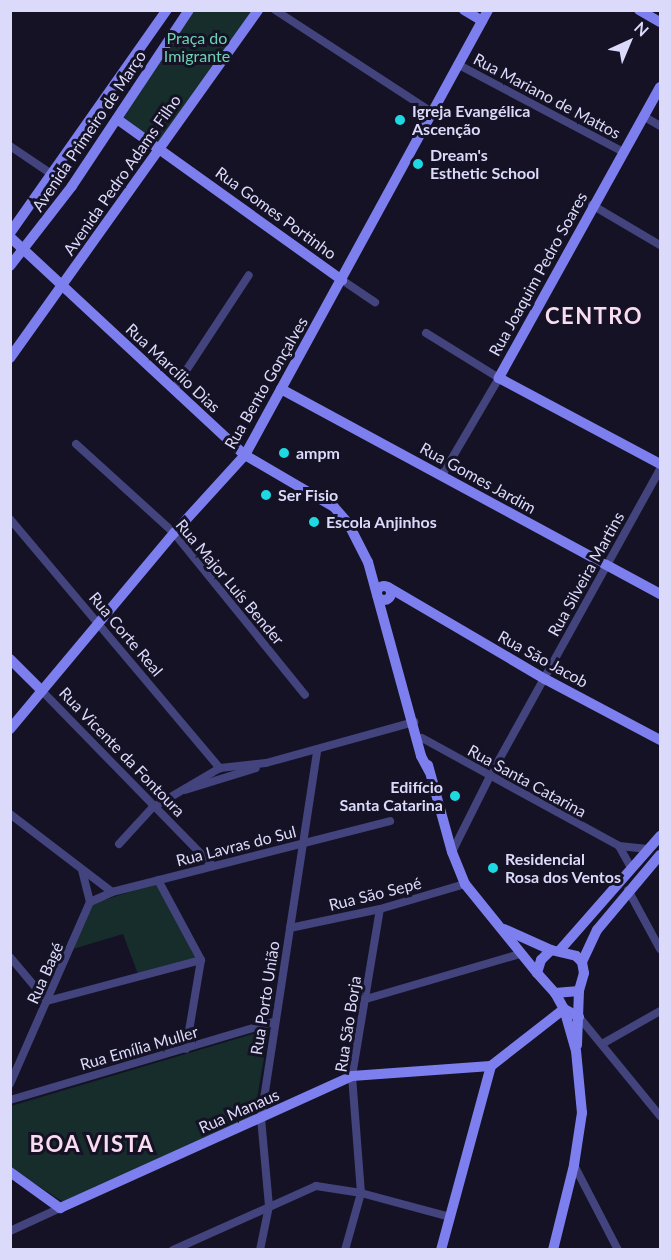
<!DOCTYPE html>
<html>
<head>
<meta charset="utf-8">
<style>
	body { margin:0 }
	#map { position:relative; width:671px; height:1260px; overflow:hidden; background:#141224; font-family:Lato,sans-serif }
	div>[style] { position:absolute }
	.green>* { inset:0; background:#162d2b }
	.street>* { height:8px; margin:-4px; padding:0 4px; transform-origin:4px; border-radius:4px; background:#43437d }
	.secondary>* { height:10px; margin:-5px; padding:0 5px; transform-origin:5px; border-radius:5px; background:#7d7fee }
	.secondary>.ring { margin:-5px; padding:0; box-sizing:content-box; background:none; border:10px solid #7d7fee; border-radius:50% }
	.dots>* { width:16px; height:16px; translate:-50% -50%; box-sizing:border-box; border:3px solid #141224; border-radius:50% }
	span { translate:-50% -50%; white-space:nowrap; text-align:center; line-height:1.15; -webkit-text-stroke:6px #141224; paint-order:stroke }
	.park-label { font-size:16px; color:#6ed2b4 }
	.street-label { font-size:16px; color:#dcdafa }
	.poi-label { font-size:16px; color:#dcdafa; font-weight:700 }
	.left { translate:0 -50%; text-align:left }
	.right { translate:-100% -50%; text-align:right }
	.district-label { font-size:22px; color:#fadcf1; font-weight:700; letter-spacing:1.5px }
	.frame { position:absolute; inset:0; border:12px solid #dcdafa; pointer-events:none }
	.north { position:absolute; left:599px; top:12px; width:60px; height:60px; -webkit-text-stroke:4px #141224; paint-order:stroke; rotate:44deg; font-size:16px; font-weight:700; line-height:24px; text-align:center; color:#dcdafa }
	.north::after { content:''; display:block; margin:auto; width:21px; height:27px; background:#dcdafa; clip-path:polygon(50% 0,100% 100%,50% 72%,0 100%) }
</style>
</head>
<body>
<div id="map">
	<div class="green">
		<div style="clip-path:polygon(192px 11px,253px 11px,159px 143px,123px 119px)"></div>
		<div style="clip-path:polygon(157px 883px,197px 958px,138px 974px,123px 934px,73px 949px,92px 904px)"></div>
		<div style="clip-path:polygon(269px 1029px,254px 1116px,63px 1202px,11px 1168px,11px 1106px)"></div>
	</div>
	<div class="street">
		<div style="left:275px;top:10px;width:189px;rotate:33.1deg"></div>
		<div style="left:459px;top:65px;width:186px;rotate:27.9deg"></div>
		<div style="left:643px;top:116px;width:20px;rotate:30deg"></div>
		<div style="left:10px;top:146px;width:48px;rotate:34deg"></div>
		<div style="left:592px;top:205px;width:79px;rotate:30.5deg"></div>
		<div style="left:342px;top:280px;width:40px;rotate:34deg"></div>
		<div style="left:426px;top:333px;width:86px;rotate:31.7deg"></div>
		<div style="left:499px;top:378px;width:113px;rotate:120.4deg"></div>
		<div style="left:174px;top:389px;width:136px;rotate:-56.7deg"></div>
		<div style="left:76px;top:444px;width:132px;rotate:42.2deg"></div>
		<div style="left:174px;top:533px;width:208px;rotate:51deg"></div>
		<div style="left:10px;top:519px;width:326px;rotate:49.9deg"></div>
		<div style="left:42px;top:691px;width:243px;rotate:45.7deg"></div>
		<div style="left:422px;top:738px;width:225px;rotate:28.7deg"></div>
		<div style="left:619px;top:846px;width:29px;rotate:6deg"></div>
		<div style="left:185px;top:790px;width:74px;rotate:-17.2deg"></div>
		<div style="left:10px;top:814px;width:128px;rotate:37.4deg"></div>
		<div style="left:119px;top:844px;width:49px;rotate:-47.5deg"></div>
		<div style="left:152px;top:808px;width:79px;rotate:-30.5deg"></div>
		<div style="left:220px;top:768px;width:46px;rotate:-6.2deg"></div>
		<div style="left:266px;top:763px;width:154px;rotate:-15.5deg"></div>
		<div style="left:619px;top:846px;width:25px;rotate:61deg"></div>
		<div style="left:452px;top:852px;width:85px;rotate:-63.4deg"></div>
		<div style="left:490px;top:776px;width:351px;rotate:-61deg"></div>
		<div style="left:158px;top:880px;width:91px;rotate:61.7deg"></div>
		<div style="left:201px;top:960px;width:90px;rotate:99.6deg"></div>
		<div style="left:628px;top:890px;width:67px;rotate:61.5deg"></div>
		<div style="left:90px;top:902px;width:24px;rotate:-24deg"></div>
		<div style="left:112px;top:892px;width:287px;rotate:-14.3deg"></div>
		<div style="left:290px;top:928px;width:92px;rotate:-11.9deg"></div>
		<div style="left:380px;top:909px;width:89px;rotate:-16.4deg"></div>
		<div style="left:10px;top:957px;width:57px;rotate:49.9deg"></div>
		<div style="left:47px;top:1001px;width:159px;rotate:-14.9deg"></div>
		<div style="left:366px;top:999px;width:160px;rotate:-16.3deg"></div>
		<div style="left:579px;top:1017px;width:128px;rotate:50.7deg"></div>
		<div style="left:602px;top:1044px;width:67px;rotate:-29.6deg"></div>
		<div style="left:10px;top:1084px;width:199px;rotate:-66.3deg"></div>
		<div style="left:90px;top:902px;width:33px;rotate:-104deg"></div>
		<div style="left:10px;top:1100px;width:275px;rotate:-16.5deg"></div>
		<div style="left:574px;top:1165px;width:96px;rotate:62.6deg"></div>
		<div style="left:10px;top:1231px;width:55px;rotate:-24.7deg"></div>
		<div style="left:173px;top:1250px;width:157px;rotate:-24.1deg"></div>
		<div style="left:316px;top:1186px;width:46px;rotate:8.8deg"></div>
		<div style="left:361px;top:1193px;width:92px;rotate:15.1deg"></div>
		<div style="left:260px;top:1250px;width:45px;rotate:-78.4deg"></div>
		<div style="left:269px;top:1206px;width:88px;rotate:-95.2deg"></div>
		<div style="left:261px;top:1118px;width:371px;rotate:-81.3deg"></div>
		<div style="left:345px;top:1250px;width:59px;rotate:-74.3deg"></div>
		<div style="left:361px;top:1193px;width:117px;rotate:-94.4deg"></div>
		<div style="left:352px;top:1076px;width:169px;rotate:-80.5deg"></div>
	</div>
	<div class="secondary">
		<div style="left:464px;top:10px;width:21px;rotate:31deg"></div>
		<div style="left:639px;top:10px;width:24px;rotate:30deg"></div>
		<div style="left:660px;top:87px;width:333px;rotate:119deg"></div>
		<div style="left:499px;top:378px;width:183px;rotate:28.1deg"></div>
		<div style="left:117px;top:119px;width:277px;rotate:35.6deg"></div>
		<div style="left:10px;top:233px;width:273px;rotate:-54.9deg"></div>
		<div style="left:10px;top:237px;width:321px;rotate:42.9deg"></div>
		<div style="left:245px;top:455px;width:103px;rotate:30.3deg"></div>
		<div style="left:334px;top:507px;width:21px;rotate:49deg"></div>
		<div style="left:348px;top:523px;width:44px;rotate:62.9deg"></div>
		<div style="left:368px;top:562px;width:201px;rotate:74.7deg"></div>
		<div style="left:421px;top:756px;width:17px;rotate:62deg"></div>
		<div style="left:10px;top:266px;width:101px;rotate:-52.2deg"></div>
		<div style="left:72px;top:186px;width:211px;rotate:-56.4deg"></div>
		<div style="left:10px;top:358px;width:427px;rotate:-54.5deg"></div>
		<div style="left:281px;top:389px;width:431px;rotate:28.4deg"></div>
		<div class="ring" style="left:377px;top:586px;width:4px;height:4px"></div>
		<div style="left:388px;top:587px;width:182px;rotate:30.4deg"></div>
		<div style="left:545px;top:679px;width:130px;rotate:27.9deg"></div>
		<div style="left:10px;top:659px;width:45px;rotate:45deg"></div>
		<div style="left:10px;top:729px;width:256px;rotate:-50.1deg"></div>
		<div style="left:174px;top:533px;width:105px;rotate:-47.7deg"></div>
		<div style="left:245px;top:455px;width:507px;rotate:-61.36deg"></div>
		<div style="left:428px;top:765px;width:90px;rotate:74.6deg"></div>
		<div style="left:452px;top:852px;width:35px;rotate:68deg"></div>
		<div style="left:465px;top:884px;width:114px;rotate:51deg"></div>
		<div style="left:504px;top:929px;width:51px;rotate:24.1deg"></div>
		<div style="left:551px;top:950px;width:26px;rotate:13deg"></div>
		<div style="left:576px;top:956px;width:8px;rotate:45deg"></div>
		<div style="left:582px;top:962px;width:11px;rotate:80deg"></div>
		<div style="left:584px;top:973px;width:19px;rotate:106deg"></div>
		<div style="left:579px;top:991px;width:24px;rotate:175deg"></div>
		<div style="left:555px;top:993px;width:27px;rotate:-132deg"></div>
		<div style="left:537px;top:973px;width:14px;rotate:-73deg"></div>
		<div style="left:541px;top:960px;width:14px;rotate:-45deg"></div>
		<div style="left:560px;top:950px;width:152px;rotate:-48.7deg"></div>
		<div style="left:582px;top:962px;width:35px;rotate:-65deg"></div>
		<div style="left:597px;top:930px;width:98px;rotate:-50deg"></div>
		<div style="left:577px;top:1045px;width:54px;rotate:-87.9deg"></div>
		<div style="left:10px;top:1172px;width:62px;rotate:35.8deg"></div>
		<div style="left:60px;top:1208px;width:320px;rotate:-24.3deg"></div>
		<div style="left:352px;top:1076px;width:139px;rotate:-4.1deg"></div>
		<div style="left:441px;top:1250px;width:191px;rotate:-74.8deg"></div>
		<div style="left:491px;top:1066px;width:93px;rotate:-38deg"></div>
		<div style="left:564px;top:1009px;width:17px;rotate:28deg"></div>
		<div style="left:553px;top:1250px;width:88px;rotate:-76.1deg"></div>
		<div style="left:574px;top:1165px;width:53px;rotate:-81.3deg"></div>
		<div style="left:582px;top:1113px;width:62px;rotate:-95.5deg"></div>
		<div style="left:576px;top:1051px;width:44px;rotate:-105.9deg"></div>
		<div style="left:564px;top:1009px;width:18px;rotate:-119deg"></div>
	</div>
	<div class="dots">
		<div style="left:400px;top:120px;background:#1ed8e2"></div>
		<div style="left:418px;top:164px;background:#1ed8e2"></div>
		<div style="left:284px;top:453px;background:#1ed8e2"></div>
		<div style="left:266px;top:495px;background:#1ed8e2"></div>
		<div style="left:314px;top:522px;background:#1ed8e2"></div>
		<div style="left:455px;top:796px;background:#1ed8e2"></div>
		<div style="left:493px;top:868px;background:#1ed8e2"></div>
	</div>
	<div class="park-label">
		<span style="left:197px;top:47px">Praça do<br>Imigrante</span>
	</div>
	<div class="street-label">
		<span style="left:547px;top:96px;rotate:28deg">Rua Mariano de Mattos</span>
		<span style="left:89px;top:131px;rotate:-56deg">Avenida Primeiro de Março</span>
		<span style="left:122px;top:175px;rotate:-55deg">Avenida Pedro Adams Filho</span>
		<span style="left:276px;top:213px;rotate:36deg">Rua Gomes Portinho</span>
		<span style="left:538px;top:274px;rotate:-61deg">Rua Joaquim Pedro Soares</span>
		<span style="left:173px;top:368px;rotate:43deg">Rua Marcílio Dias</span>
		<span style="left:266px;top:383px;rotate:-60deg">Rua Bento Gonçalves</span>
		<span style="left:478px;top:478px;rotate:29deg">Rua Gomes Jardim</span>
		<span style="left:586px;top:574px;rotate:-61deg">Rua Silveira Martins</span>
		<span style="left:230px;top:582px;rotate:50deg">Rua Major Luís Bender</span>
		<span style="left:126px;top:634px;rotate:50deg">Rua Corte Real</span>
		<span style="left:543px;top:659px;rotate:29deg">Rua São Jacob</span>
		<span style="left:122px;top:752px;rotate:46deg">Rua Vicente da Fontoura</span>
		<span style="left:527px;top:781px;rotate:29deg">Rua Santa Catarina</span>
		<span style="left:236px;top:846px;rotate:-14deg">Rua Lavras do Sul</span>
		<span style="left:375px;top:894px;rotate:-14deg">Rua São Sepé</span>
		<span style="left:45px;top:973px;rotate:-66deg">Rua Bagé</span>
		<span style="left:265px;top:998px;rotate:-81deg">Rua Porto União</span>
		<span style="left:348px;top:1024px;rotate:-81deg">Rua São Borja</span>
		<span style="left:139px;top:1048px;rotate:-16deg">Rua Emília Muller</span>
		<span style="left:239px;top:1111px;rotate:-24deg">Rua Manaus</span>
	</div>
	<div class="poi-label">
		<span class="left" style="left:412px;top:120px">Igreja Evangélica<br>Ascenção</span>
		<span class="left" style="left:430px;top:164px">Dream's<br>Esthetic School</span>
		<span class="left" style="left:296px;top:453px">ampm</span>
		<span class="left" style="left:278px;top:495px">Ser Fisio</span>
		<span class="left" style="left:326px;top:522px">Escola Anjinhos</span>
		<span class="right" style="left:443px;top:796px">Edifício<br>Santa Catarina</span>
		<span class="left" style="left:505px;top:868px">Residencial<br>Rosa dos Ventos</span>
	</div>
	<div class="district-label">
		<span style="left:594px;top:316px">CENTRO</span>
		<span style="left:92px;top:1144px">BOA VISTA</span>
	</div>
	<div class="frame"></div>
	<div class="north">N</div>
</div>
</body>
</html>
